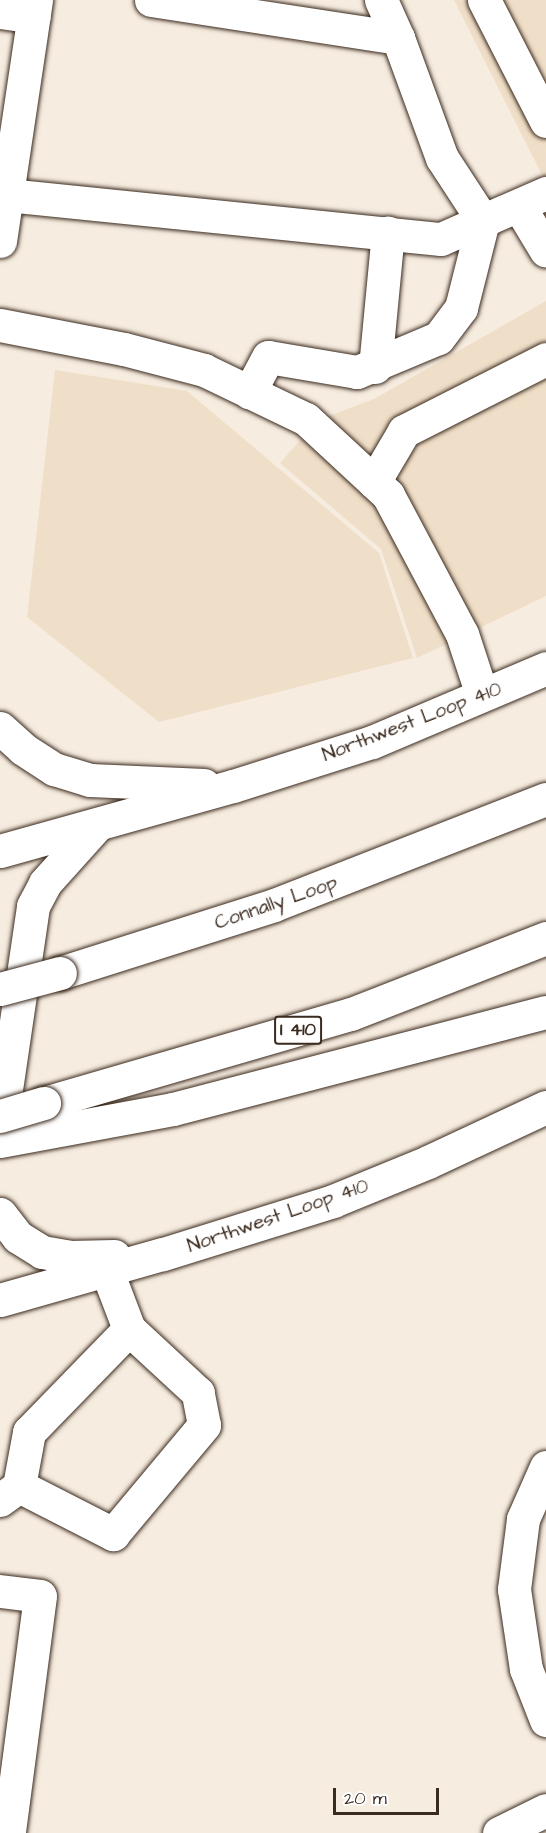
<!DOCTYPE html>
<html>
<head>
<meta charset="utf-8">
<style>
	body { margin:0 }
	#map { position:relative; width:546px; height:1833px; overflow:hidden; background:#f6ecdf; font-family:"Architects Daughter",sans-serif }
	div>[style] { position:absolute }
	.built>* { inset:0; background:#f0dfc8 }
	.roads { filter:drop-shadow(0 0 2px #3b2a1e) drop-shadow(0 0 2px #3b2a1e) }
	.minor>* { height:33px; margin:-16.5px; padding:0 16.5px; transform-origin:16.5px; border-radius:16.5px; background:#fff }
	.major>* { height:33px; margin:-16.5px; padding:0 16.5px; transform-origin:16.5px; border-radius:16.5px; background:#fff }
	.highway>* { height:33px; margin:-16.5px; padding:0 16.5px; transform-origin:16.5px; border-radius:16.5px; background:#fff }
	.bridges { filter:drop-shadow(0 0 2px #3b2a1e) drop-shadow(0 0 2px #3b2a1e) }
	.highway-bridge>* { height:33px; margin:-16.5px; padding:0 16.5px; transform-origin:16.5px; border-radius:16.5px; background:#fff }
	span { translate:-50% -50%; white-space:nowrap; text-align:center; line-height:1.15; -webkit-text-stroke:4.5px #fff; paint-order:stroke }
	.shield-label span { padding:2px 4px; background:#fff; border:2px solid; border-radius:4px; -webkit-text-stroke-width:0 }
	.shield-label { font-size:18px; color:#3b2a1e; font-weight:700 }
	.street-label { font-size:20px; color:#3b2a1e }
	.scale { position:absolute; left:333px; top:1788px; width:106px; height:27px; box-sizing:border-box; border:3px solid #3b2a1e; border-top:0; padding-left:8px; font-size:18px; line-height:21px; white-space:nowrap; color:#3b2a1e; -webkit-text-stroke:4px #fff; paint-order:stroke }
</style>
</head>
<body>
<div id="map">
	<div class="built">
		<div style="clip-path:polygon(454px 0,546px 0,546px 183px)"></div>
		<div style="clip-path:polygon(546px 301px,546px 596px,417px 658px,381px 549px,280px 463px,318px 420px,374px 399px)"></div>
		<div style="clip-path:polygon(55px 370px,187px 391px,379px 553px,413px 658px,159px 722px,27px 617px)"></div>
	</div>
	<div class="roads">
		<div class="minor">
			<div style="left:151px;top:0;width:250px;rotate:8.7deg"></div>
			<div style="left:398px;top:38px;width:128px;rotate:69.9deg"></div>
			<div style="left:442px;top:158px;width:75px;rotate:56.9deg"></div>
			<div style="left:483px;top:221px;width:90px;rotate:104.2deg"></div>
			<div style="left:461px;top:308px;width:38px;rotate:127deg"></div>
			<div style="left:438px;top:338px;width:88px;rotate:157.2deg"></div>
			<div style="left:357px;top:372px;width:90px;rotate:-170.4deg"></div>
			<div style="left:268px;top:357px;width:40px;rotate:118deg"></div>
			<div style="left:381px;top:0;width:42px;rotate:65.9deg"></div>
			<div style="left:484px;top:0;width:136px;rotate:62.9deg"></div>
			<div style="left:0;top:12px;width:34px;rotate:8deg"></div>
			<div style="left:7px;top:195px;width:436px;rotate:5.8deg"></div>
			<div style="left:441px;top:239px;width:115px;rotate:-23.7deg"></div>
			<div style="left:519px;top:206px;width:52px;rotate:59deg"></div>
			<div style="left:0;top:325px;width:126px;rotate:11deg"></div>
			<div style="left:124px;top:349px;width:83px;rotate:14.7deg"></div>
			<div style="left:204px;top:370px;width:113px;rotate:25.7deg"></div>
			<div style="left:306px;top:419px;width:112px;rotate:42.8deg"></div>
			<div style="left:388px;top:495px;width:157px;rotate:62deg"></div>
			<div style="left:462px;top:634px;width:64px;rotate:71.8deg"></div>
			<div style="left:375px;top:367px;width:135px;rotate:-84.5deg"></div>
			<div style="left:374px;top:482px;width:59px;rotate:-59.5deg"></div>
			<div style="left:404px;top:431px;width:159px;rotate:-26.9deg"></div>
			<div style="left:546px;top:1467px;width:57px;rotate:113.9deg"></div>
			<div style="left:523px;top:1519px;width:71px;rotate:97.3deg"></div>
			<div style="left:514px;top:1589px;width:81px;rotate:81.5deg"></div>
			<div style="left:526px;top:1669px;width:55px;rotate:68.6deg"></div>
			<div style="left:19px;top:1486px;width:106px;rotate:27.1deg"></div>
			<div style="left:113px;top:1534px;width:142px;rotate:-50.1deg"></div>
			<div style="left:204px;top:1425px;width:33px;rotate:-101deg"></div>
			<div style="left:198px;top:1393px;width:94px;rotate:-137.2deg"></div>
			<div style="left:129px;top:1329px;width:62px;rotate:-110.8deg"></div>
			<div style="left:0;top:1500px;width:24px;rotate:-36deg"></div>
			<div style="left:19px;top:1486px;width:55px;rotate:-79.5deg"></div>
			<div style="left:29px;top:1432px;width:144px;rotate:-45.8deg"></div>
			<div style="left:0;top:1591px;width:40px;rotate:7.1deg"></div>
			<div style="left:40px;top:1596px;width:239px;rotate:97.5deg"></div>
			<div style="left:499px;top:1833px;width:52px;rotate:-26.1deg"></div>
		</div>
		<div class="major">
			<div style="left:0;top:241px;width:244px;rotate:-81.5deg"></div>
			<div style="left:0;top:728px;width:31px;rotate:42deg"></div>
			<div style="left:23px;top:749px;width:37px;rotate:33deg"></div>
			<div style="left:54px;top:769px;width:38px;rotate:17deg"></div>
			<div style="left:90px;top:780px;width:114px;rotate:2.5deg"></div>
			<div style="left:0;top:851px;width:242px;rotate:-15.6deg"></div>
			<div style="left:233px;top:786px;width:146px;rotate:-17.6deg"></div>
			<div style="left:372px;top:742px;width:189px;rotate:-23deg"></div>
			<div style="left:0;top:1130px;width:226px;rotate:-81.6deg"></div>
			<div style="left:33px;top:906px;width:26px;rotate:-62deg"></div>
			<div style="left:45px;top:883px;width:78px;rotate:-48.1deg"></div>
			<div style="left:0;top:1214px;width:29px;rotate:52deg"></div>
			<div style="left:18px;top:1237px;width:28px;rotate:32deg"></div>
			<div style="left:42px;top:1252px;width:28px;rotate:10deg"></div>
			<div style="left:70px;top:1257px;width:44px;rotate:-1.3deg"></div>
			<div style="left:0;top:1300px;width:169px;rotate:-15.8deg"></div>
			<div style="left:163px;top:1254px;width:178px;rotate:-17.3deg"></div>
			<div style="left:333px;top:1201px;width:103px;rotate:-22.3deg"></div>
			<div style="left:428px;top:1162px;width:130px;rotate:-25deg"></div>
		</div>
		<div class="highway">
			<div style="left:60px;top:973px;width:225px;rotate:-17.6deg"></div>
			<div style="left:274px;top:905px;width:292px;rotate:-21.3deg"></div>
			<div style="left:44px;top:1103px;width:320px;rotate:-16.2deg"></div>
			<div style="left:351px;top:1014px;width:209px;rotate:-21.3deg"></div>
			<div style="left:0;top:1141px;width:176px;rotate:-10.5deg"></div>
			<div style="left:173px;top:1109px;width:385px;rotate:-14.6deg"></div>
		</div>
	</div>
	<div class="bridges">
		<div class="highway-bridge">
			<div style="left:0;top:989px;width:62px;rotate:-14.9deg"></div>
			<div style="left:0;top:1116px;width:46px;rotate:-16.5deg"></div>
		</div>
	</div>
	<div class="shield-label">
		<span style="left:298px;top:1030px">I 410</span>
	</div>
	<div class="street-label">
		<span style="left:412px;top:722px;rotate:-21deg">Northwest Loop 410</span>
		<span style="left:276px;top:903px;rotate:-19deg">Connally Loop</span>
		<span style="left:278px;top:1216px;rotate:-19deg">Northwest Loop 410</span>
	</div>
	<div class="scale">20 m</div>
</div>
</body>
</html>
